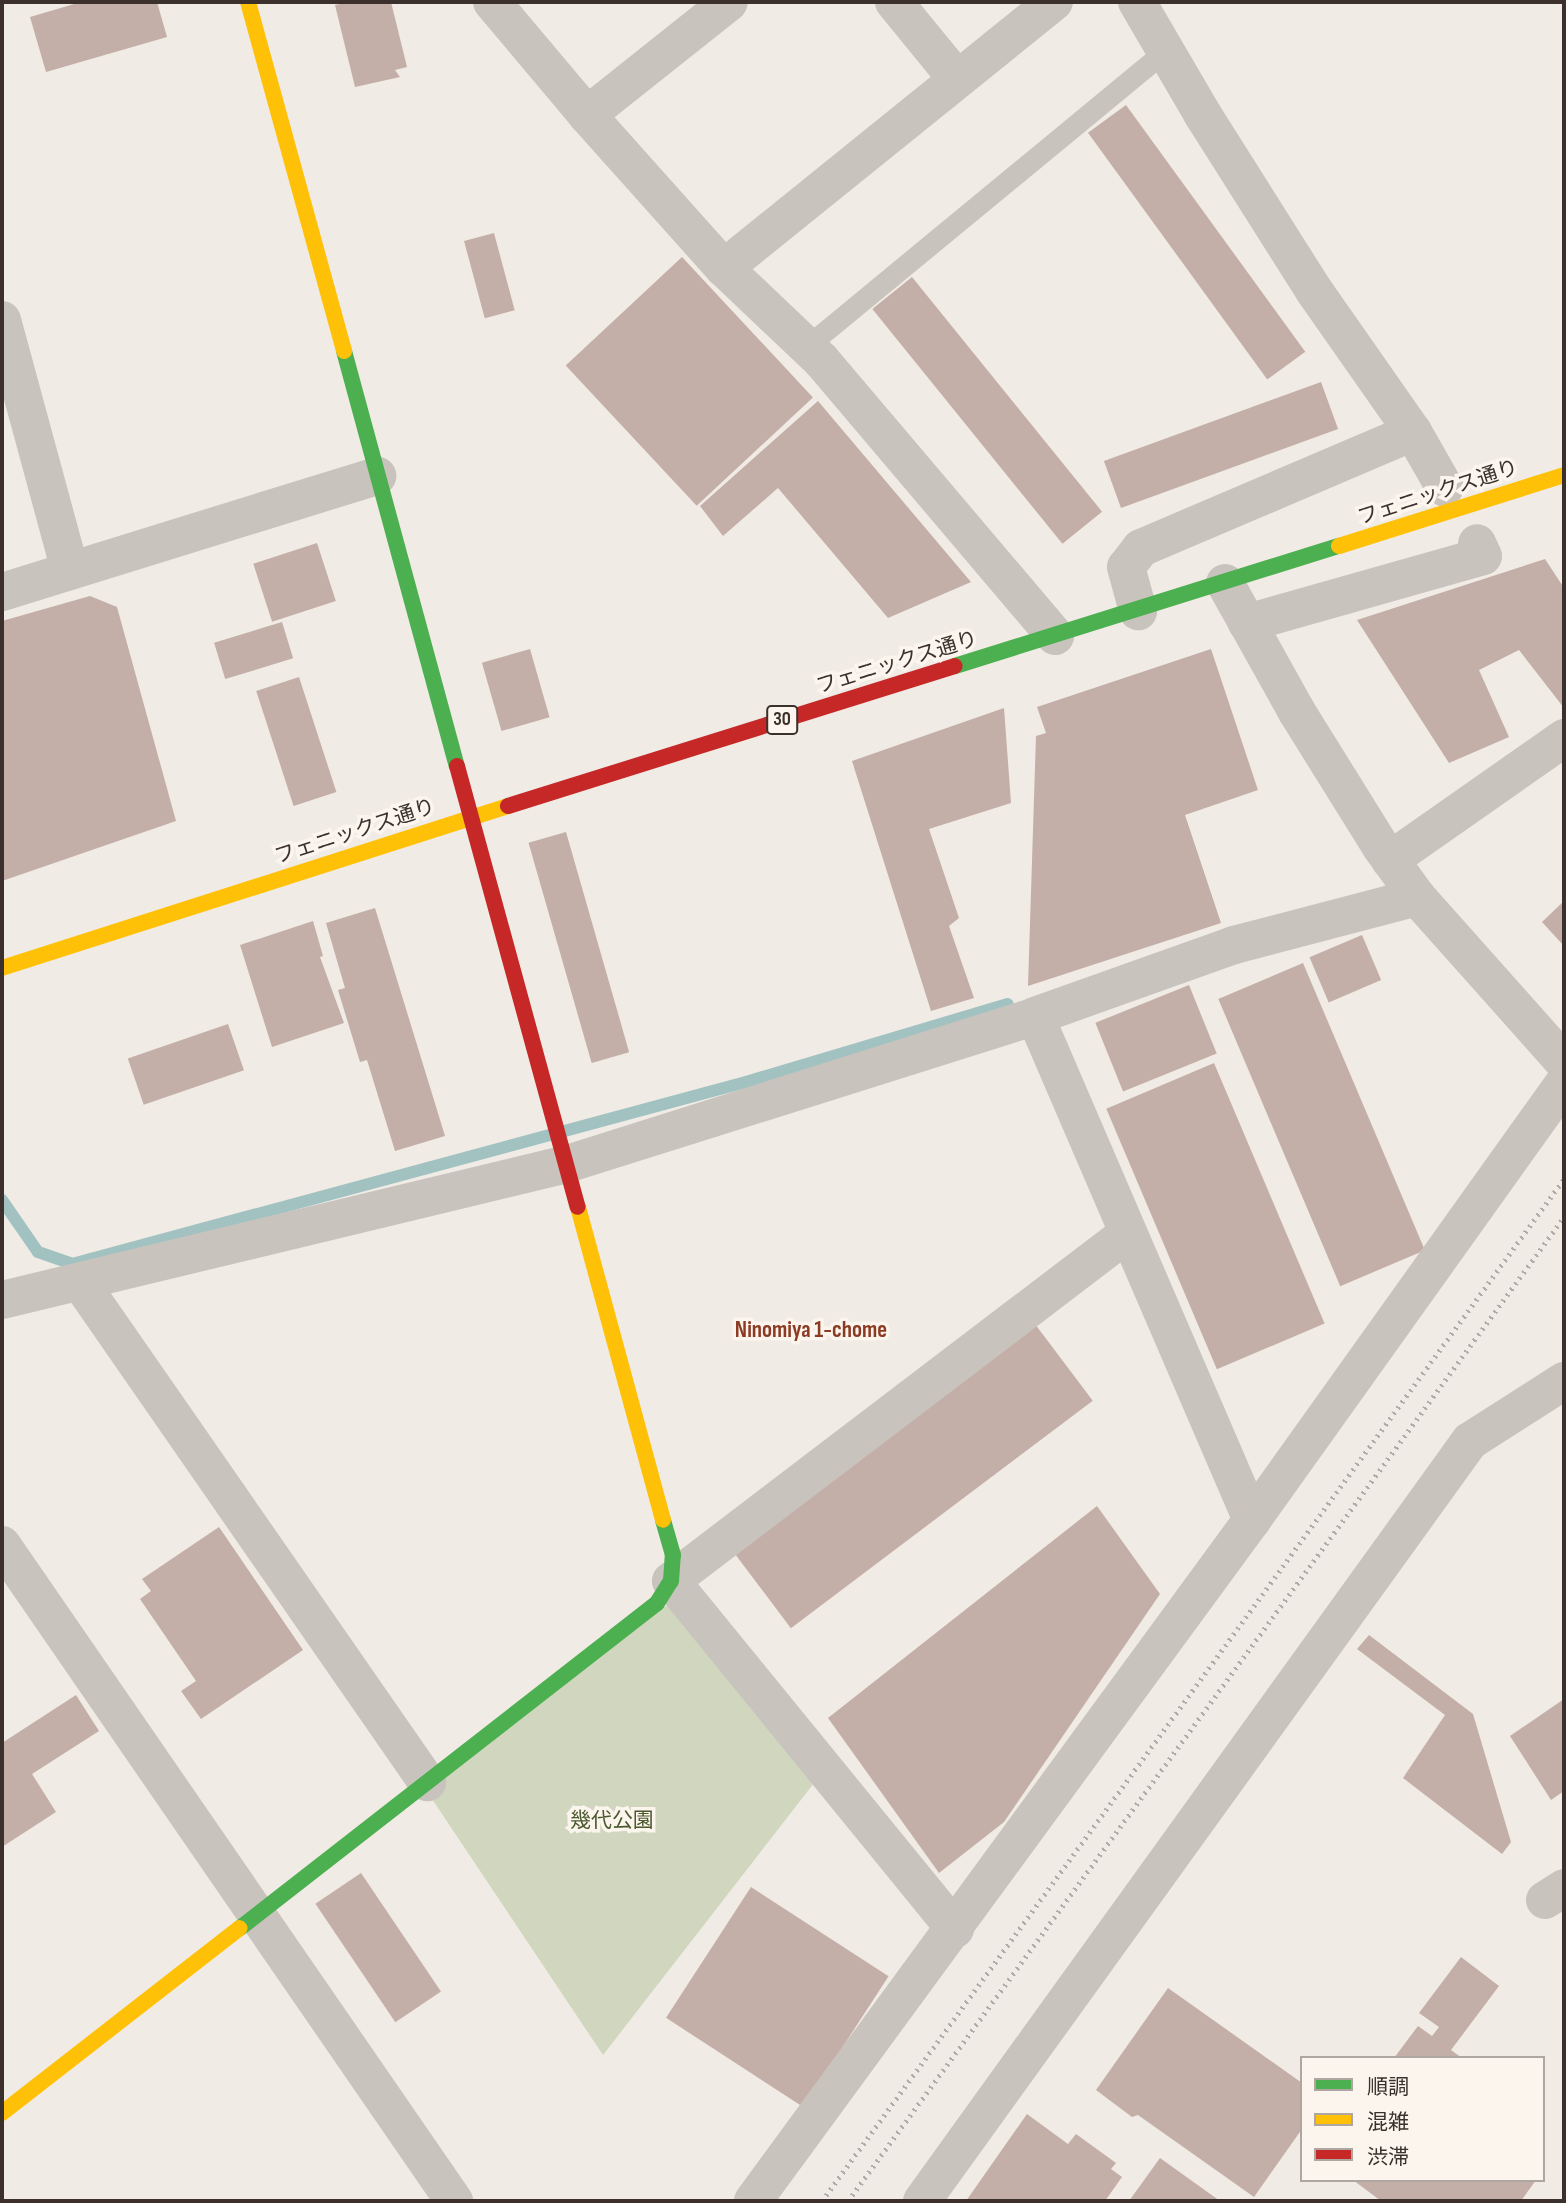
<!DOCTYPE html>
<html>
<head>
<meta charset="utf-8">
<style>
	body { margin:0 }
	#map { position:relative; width:1566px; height:2203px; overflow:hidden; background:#f0ebe5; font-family:"Sofia Sans Condensed","Noto Sans JP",sans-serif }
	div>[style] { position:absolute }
	.green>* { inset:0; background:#d1d6bf }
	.stream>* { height:12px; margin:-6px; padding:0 6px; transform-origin:6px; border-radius:6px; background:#a1c2c1 }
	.building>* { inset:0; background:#c3afa7; transform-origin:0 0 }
	.lane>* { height:21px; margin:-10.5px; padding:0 10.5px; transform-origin:10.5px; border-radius:10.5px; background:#c9c3be }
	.street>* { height:38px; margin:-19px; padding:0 19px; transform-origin:19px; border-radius:19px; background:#c9c3be }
	.fast>* { height:16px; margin:-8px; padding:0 8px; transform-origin:8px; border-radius:8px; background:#4caf50 }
	.slow>* { height:16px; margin:-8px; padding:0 8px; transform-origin:8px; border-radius:8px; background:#ffc107 }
	.jam>* { height:16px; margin:-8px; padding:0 8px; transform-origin:8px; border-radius:8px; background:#c62828 }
	.rail>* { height:5px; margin-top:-2.5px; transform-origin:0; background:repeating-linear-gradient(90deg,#b1aca8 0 2px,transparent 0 7px) }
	span { translate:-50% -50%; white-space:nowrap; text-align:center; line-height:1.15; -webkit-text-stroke:7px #fbf5ee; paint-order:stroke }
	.shield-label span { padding:2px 5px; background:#fbf5ee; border:2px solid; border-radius:5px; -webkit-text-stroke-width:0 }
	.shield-label { font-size:19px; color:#3b302b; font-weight:700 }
	.street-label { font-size:21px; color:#3b302b }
	.park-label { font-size:21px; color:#4a5a2e }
	.neighbourhood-label { font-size:23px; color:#8c3b22; font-weight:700 }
	.frame { position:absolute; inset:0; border:4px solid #3b302b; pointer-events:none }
	.legend { position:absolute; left:1300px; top:2056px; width:245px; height:126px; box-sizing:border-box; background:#fbf5ee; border:2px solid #aea6a0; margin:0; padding:9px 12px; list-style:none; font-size:21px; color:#3b302b }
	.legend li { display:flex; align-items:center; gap:14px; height:35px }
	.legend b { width:35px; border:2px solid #aea6a0 }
</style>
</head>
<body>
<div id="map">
	<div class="green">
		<div style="clip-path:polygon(674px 1600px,821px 1774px,603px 2055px,426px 1790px)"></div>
	</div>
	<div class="stream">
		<div style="left:2px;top:1200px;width:63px;rotate:55.3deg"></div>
		<div style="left:38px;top:1252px;width:36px;rotate:19deg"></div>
		<div style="left:72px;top:1264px;width:698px;rotate:-15.11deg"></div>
		<div style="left:746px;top:1082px;width:273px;rotate:-16.6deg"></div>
	</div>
	<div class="building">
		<div style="clip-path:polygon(81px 2px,157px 2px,167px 37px,46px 72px,30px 17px)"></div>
		<div style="clip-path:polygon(350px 2px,391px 2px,407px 67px,395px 70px,400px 77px,355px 87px,335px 5px)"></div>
		<div style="left:1126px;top:105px;width:305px;height:47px;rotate:54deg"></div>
		<div style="left:494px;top:233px;width:80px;height:31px;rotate:75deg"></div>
		<div style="left:682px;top:257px;width:192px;height:159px;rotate:47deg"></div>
		<div style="left:912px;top:277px;width:302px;height:51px;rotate:51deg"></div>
		<div style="left:1321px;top:382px;width:50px;height:231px;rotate:70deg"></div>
		<div style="clip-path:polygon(818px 401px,971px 582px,888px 618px,778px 488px,723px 536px,700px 506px)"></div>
		<div style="left:317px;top:543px;width:61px;height:67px;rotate:72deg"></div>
		<div style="clip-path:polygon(1545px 559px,1564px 588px,1564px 708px,1519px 650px,1479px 670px,1509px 737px,1449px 763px,1357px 620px)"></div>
		<div style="clip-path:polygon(90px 596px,117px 607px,176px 821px,2px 881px,2px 621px)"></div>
		<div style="left:282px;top:622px;width:38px;height:71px;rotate:73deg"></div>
		<div style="left:530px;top:649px;width:71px;height:50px;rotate:74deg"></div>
		<div style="clip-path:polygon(1211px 649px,1258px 790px,1185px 815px,1221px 923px,1028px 986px,1036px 736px,1046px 733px,1037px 707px)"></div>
		<div style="left:299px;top:677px;width:121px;height:45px;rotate:72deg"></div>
		<div style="clip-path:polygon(1004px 708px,1011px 803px,929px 829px,959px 918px,949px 926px,974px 998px,931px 1011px,852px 761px)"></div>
		<div style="left:566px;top:832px;width:229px;height:39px;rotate:74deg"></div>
		<div style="clip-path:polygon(1564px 901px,1564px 946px,1542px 922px)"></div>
		<div style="clip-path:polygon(375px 908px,445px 1136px,395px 1151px,367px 1060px,360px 1062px,338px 990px,345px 988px,326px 923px)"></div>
		<div style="clip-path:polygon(313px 921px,323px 956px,320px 957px,344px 1023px,272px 1047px,240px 945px)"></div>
		<div style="left:1362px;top:935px;width:49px;height:57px;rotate:67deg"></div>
		<div style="left:1303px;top:963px;width:312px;height:92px;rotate:67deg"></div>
		<div style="left:1189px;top:985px;width:74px;height:101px;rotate:68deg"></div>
		<div style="left:228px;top:1024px;width:49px;height:106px;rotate:71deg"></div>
		<div style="left:1214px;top:1063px;width:283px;height:117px;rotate:67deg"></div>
		<div style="left:1035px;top:1324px;width:96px;height:378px;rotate:53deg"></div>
		<div style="clip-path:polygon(1097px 1506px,1160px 1594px,1004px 1822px,939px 1873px,828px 1718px)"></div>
		<div style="clip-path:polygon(219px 1527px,303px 1650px,201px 1719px,181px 1691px,196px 1681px,140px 1599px,151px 1591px,142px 1579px)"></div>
		<div style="clip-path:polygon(1369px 1635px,1473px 1714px,1511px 1842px,1502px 1854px,1403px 1778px,1445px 1715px,1357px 1649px)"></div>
		<div style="clip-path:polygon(76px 1695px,99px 1731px,32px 1774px,56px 1812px,2px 1847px,2px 1743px)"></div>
		<div style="clip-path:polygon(1564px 1699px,1564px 1791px,1551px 1800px,1510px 1736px)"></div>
		<div style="left:361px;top:1873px;width:143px;height:55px;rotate:56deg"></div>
		<div style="left:751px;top:1887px;width:164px;height:156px;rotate:33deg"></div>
		<div style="clip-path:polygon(1461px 1957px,1499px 1986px,1451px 2050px,1462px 2058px,1394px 2058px,1418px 2026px,1432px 2036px,1439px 2027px,1419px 2013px)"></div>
		<div style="clip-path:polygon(1168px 1988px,1302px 2083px,1302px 2129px,1254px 2197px,1138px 2115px,1132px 2117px,1096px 2090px)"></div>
		<div style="clip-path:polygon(1027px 2114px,1068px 2144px,1076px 2134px,1116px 2163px,1111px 2169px,1122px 2177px,1105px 2201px,966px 2201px)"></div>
		<div style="clip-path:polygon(1160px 2158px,1220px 2201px,1129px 2201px)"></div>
		<div style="clip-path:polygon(1353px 2180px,1536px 2180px,1521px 2201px,1381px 2201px)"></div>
	</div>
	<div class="lane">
		<div style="left:806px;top:347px;width:465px;rotate:-39.5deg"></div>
	</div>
	<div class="street">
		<div style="left:492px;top:2px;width:148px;rotate:49.9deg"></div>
		<div style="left:587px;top:115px;width:205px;rotate:48.2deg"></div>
		<div style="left:724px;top:268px;width:134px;rotate:43.5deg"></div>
		<div style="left:821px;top:360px;width:362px;rotate:49.7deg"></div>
		<div style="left:894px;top:2px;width:99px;rotate:50.7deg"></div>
		<div style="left:1137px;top:2px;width:131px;rotate:59.7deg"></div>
		<div style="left:1203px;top:115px;width:209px;rotate:57.7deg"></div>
		<div style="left:1315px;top:292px;width:171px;rotate:55deg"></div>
		<div style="left:1413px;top:432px;width:296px;rotate:156.9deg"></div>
		<div style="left:1141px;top:548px;width:24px;rotate:128deg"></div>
		<div style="left:1126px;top:567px;width:46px;rotate:74.7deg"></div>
		<div style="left:587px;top:115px;width:181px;rotate:-38.5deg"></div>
		<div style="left:724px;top:268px;width:424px;rotate:-38.9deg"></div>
		<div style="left:2px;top:320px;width:260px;rotate:74.8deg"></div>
		<div style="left:1413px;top:432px;width:64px;rotate:60.3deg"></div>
		<div style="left:1225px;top:583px;width:148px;rotate:60.8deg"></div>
		<div style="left:1297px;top:712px;width:159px;rotate:58.1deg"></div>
		<div style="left:1381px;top:847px;width:62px;rotate:54.2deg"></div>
		<div style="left:1417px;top:897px;width:221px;rotate:48.3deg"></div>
		<div style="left:2px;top:592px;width:393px;rotate:-17.2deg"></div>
		<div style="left:1247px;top:623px;width:245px;rotate:-15.8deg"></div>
		<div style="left:1483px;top:556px;width:14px;rotate:-115deg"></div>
		<div style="left:1390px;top:860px;width:213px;rotate:-35deg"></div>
		<div style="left:1035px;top:1016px;width:549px;rotate:66.71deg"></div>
		<div style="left:80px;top:1282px;width:609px;rotate:55.24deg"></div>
		<div style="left:2px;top:1300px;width:581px;rotate:-13.53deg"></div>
		<div style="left:567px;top:1164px;width:491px;rotate:-17.5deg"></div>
		<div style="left:1035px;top:1016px;width:211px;rotate:-19.6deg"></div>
		<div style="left:1234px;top:945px;width:189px;rotate:-14.7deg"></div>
		<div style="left:2px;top:1545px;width:797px;rotate:55.43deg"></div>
		<div style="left:1545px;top:1900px;width:22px;rotate:-32deg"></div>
		<div style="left:955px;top:1929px;width:449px;rotate:-129.2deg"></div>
		<div style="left:671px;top:1581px;width:574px;rotate:-37.29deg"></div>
		<div style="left:753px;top:2201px;width:844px;rotate:-53.77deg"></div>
		<div style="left:1252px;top:1520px;width:537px;rotate:-54.47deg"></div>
		<div style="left:922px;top:2201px;width:937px;rotate:-54.21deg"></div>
		<div style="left:1470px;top:1441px;width:112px;rotate:-32.6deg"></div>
	</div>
	<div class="fast">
		<div style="left:344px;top:351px;width:430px;rotate:74.8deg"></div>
		<div style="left:955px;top:666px;width:402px;rotate:-17.4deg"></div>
		<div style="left:240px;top:1928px;width:529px;rotate:-37.93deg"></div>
		<div style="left:657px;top:1603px;width:26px;rotate:-58deg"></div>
		<div style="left:671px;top:1581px;width:26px;rotate:-86deg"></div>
		<div style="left:673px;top:1555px;width:36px;rotate:-106deg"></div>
	</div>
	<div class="slow">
		<div style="left:248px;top:2px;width:362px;rotate:74.6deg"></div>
		<div style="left:1339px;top:546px;width:236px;rotate:-17.5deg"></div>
		<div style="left:2px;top:968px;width:531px;rotate:-17.75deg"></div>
		<div style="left:578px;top:1207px;width:324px;rotate:74.8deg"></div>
		<div style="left:2px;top:2113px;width:301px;rotate:-37.9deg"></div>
	</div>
	<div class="jam">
		<div style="left:457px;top:766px;width:457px;rotate:74.7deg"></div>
		<div style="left:508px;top:806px;width:468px;rotate:-17.4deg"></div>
	</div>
	<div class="rail">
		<div style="left:822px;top:2201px;width:1263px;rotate:-54.02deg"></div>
		<div style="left:848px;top:2201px;width:1217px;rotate:-53.96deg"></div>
	</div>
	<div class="shield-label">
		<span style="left:782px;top:720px">30</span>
	</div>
	<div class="street-label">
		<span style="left:1438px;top:493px;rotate:-18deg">フェニックス通り</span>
		<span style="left:897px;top:663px;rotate:-17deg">フェニックス通り</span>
		<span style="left:355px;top:832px;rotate:-18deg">フェニックス通り</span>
	</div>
	<div class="park-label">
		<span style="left:612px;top:1821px">幾代公園</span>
	</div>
	<div class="neighbourhood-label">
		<span style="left:811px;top:1330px">Ninomiya 1-chome</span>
	</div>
	<div class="frame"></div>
	<ul class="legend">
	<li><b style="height:9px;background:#4caf50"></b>順調</li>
	<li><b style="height:9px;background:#ffc107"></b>混雑</li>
	<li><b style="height:9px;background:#c62828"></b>渋滞</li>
	</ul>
</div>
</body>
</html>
